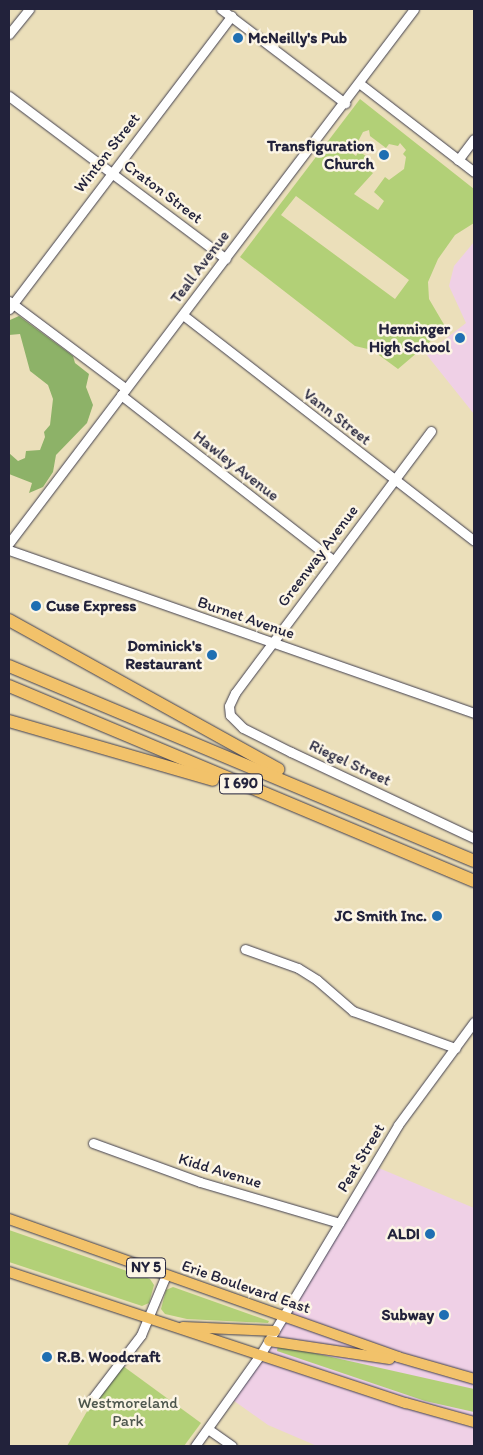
<!DOCTYPE html>
<html>
<head>
<meta charset="utf-8">
<style>
	body { margin:0 }
	#map { position:relative; width:483px; height:1455px; overflow:hidden; background:#ebdfba; font-family:Itim,sans-serif }
	div>[style] { position:absolute }
	.built>* { inset:0; background:#efd0e6 }
	.green>* { inset:0; background:#b2d077 }
	.forest>* { inset:0; background:#8db268 }
	.roads { filter:drop-shadow(0 0 1px #403e4e) drop-shadow(0 0 1px #403e4e) }
	.minor>* { height:9px; margin:-4.5px; padding:0 4.5px; transform-origin:4.5px; border-radius:4.5px; background:#fff }
	.major>* { height:10px; margin:-5px; padding:0 5px; transform-origin:5px; border-radius:5px; background:#f2c26a }
	.highway>* { height:12px; margin:-6px; padding:0 6px; transform-origin:6px; border-radius:6px; background:#f2c26a }
	.dots>* { width:14px; height:14px; translate:-50% -50%; box-sizing:border-box; border:2px solid #fcf5e5; border-radius:50% }
	span { translate:-50% -50%; white-space:nowrap; text-align:center; line-height:1.15; -webkit-text-stroke:5px #fcf5e5; paint-order:stroke }
	.shield-label span { padding:1px 4px; background:#fcf5e5; border:1px solid; border-radius:4px; -webkit-text-stroke-width:0 }
	.shield-label { font-size:15px; color:#22223b; font-weight:700 }
	.poi-label { font-size:16px; color:#22223b; font-weight:700 }
	.left { translate:0 -50%; text-align:left }
	.right { translate:-100% -50%; text-align:right }
	.street-label { font-size:16px; color:#22223b }
	.park-label { font-size:16px; color:#4d564d }
	.frame { position:absolute; inset:0; border:10px solid #22223b; pointer-events:none }
</style>
</head>
<body>
<div id="map">
	<div class="built">
		<div style="clip-path:polygon(474px 242px,474px 414px,426px 354px,466px 323px,449px 286px,454px 266px)"></div>
		<div style="clip-path:polygon(374px 1166px,474px 1208px,474px 1446px,317px 1446px,268px 1425px,230px 1398px)"></div>
	</div>
	<div class="green">
		<div style="clip-path:polygon(evenodd,360px 99px,474px 189px,474px 223px,455px 235px,438px 259px,428px 282px,429px 299px,446px 328px,398px 369px,372px 350px,355px 346px,240px 257px,360px 99px,369px 130px,370px 136px,386px 148px,389px 144px,398px 146px,400px 143px,406px 150px,403px 154px,406px 157px,404px 169px,389px 180px,385px 177px,374px 192px,384px 201px,378px 210px,354px 194px,373px 173px,370px 171px,375px 163px,359px 151px,356px 156px,352px 153px,363px 132px,369px 130px,360px 99px,296px 196px,409px 280px,395px 299px,281px 215px,296px 196px)"></div>
		<div style="clip-path:polygon(9px 1230px,150px 1279px,154px 1285px,149px 1303px,142px 1306px,9px 1262px)"></div>
		<div style="clip-path:polygon(173px 1287px,269px 1321px,268px 1323px,187px 1319px,165px 1314px,161px 1309px,166px 1290px)"></div>
		<div style="clip-path:polygon(278px 1345px,474px 1389px,474px 1412px,425px 1401px,277px 1351px)"></div>
		<div style="clip-path:polygon(123px 1366px,201px 1423px,184px 1446px,67px 1446px,89px 1408px)"></div>
	</div>
	<div class="forest">
		<div style="clip-path:polygon(19px 316px,73px 356px,75px 363px,89px 374px,86px 387px,93px 405px,87px 423px,56px 455px,53px 472px,43px 487px,29px 493px,32px 483px,9px 474px,9px 453px,18px 461px,25px 458px,26px 451px,40px 450px,45px 437px,44px 432px,50px 425px,53px 399px,48px 385px,30px 371px,20px 334px,9px 335px,10px 320px)"></div>
	</div>
	<div class="roads">
		<div class="minor">
			<div style="left:221px;top:9px;width:156px;rotate:37.2deg"></div>
			<div style="left:9px;top:34px;width:32px;rotate:-51deg"></div>
			<div style="left:359px;top:83px;width:145px;rotate:37.7deg"></div>
			<div style="left:9px;top:96px;width:271px;rotate:36.9deg"></div>
			<div style="left:458px;top:160px;width:26px;rotate:-53deg"></div>
			<div style="left:9px;top:301px;width:146px;rotate:36.9deg"></div>
			<div style="left:9px;top:309px;width:368px;rotate:-52.8deg"></div>
			<div style="left:183px;top:315px;width:368px;rotate:37.8deg"></div>
			<div style="left:121px;top:395px;width:269px;rotate:37.9deg"></div>
			<div style="left:431px;top:431px;width:327px;rotate:126.8deg"></div>
			<div style="left:235px;top:693px;width:14px;rotate:115deg"></div>
			<div style="left:229px;top:706px;width:9px;rotate:84deg"></div>
			<div style="left:230px;top:715px;width:18px;rotate:45deg"></div>
			<div style="left:243px;top:728px;width:54px;rotate:26.6deg"></div>
			<div style="left:291px;top:752px;width:202px;rotate:25.2deg"></div>
			<div style="left:9px;top:543px;width:670px;rotate:-52.82deg"></div>
			<div style="left:9px;top:550px;width:493px;rotate:19.3deg"></div>
			<div style="left:245px;top:949px;width:56px;rotate:19.7deg"></div>
			<div style="left:298px;top:968px;width:22px;rotate:32deg"></div>
			<div style="left:317px;top:980px;width:48px;rotate:40.7deg"></div>
			<div style="left:353px;top:1011px;width:109px;rotate:19.9deg"></div>
			<div style="left:93px;top:1143px;width:114px;rotate:20deg"></div>
			<div style="left:200px;top:1182px;width:145px;rotate:16.4deg"></div>
			<div style="left:89px;top:1403px;width:86px;rotate:-52.6deg"></div>
			<div style="left:141px;top:1335px;width:65px;rotate:-67.4deg"></div>
			<div style="left:208px;top:1429px;width:29px;rotate:35deg"></div>
			<div style="left:195px;top:1446px;width:112px;rotate:-54.5deg"></div>
			<div style="left:260px;top:1355px;width:268px;rotate:-59deg"></div>
			<div style="left:398px;top:1125px;width:128px;rotate:-53.6deg"></div>
		</div>
		<div class="major">
			<div style="left:9px;top:1219px;width:413px;rotate:19.5deg"></div>
			<div style="left:398px;top:1357px;width:79px;rotate:16.1deg"></div>
			<div style="left:9px;top:1272px;width:418px;rotate:18.3deg"></div>
			<div style="left:406px;top:1403px;width:71px;rotate:15.6deg"></div>
			<div style="left:183px;top:1327px;width:92px;rotate:2.5deg"></div>
			<div style="left:269px;top:1341px;width:122px;rotate:8.5deg"></div>
		</div>
		<div class="highway">
			<div style="left:9px;top:620px;width:308px;rotate:29deg"></div>
			<div style="left:9px;top:666px;width:504px;rotate:22.75deg"></div>
			<div style="left:9px;top:686px;width:504px;rotate:22.75deg"></div>
			<div style="left:9px;top:721px;width:212px;rotate:16.1deg"></div>
		</div>
	</div>
	<div class="dots">
		<div style="left:238px;top:38px;background:#1f6fb2"></div>
		<div style="left:384px;top:155px;background:#1f6fb2"></div>
		<div style="left:460px;top:338px;background:#1f6fb2"></div>
		<div style="left:36px;top:606px;background:#1f6fb2"></div>
		<div style="left:212px;top:655px;background:#1f6fb2"></div>
		<div style="left:437px;top:916px;background:#1f6fb2"></div>
		<div style="left:430px;top:1234px;background:#1f6fb2"></div>
		<div style="left:444px;top:1315px;background:#1f6fb2"></div>
		<div style="left:47px;top:1357px;background:#1f6fb2"></div>
	</div>
	<div class="shield-label">
		<span style="left:241px;top:784px">I 690</span>
		<span style="left:146px;top:1268px">NY 5</span>
	</div>
	<div class="poi-label">
		<span class="left" style="left:248px;top:38px">McNeilly's Pub</span>
		<span class="right" style="left:374px;top:155px">Transfiguration<br>Church</span>
		<span class="right" style="left:450px;top:338px">Henninger<br>High School</span>
		<span class="left" style="left:46px;top:606px">Cuse Express</span>
		<span class="right" style="left:202px;top:655px">Dominick's<br>Restaurant</span>
		<span class="right" style="left:427px;top:916px">JC Smith Inc.</span>
		<span class="right" style="left:420px;top:1234px">ALDI</span>
		<span class="right" style="left:434px;top:1315px">Subway</span>
		<span class="left" style="left:57px;top:1357px">R.B. Woodcraft</span>
	</div>
	<div class="street-label">
		<span style="left:107px;top:153px;rotate:-52deg">Winton Street</span>
		<span style="left:163px;top:192px;rotate:37deg">Craton Street</span>
		<span style="left:200px;top:267px;rotate:-53deg">Teall Avenue</span>
		<span style="left:337px;top:417px;rotate:38deg">Vann Street</span>
		<span style="left:236px;top:466px;rotate:38deg">Hawley Avenue</span>
		<span style="left:318px;top:556px;rotate:-53deg">Greenway Avenue</span>
		<span style="left:246px;top:618px;rotate:19deg">Burnet Avenue</span>
		<span style="left:350px;top:763px;rotate:25deg">Riegel Street</span>
		<span style="left:361px;top:1158px;rotate:-59deg">Peat Street</span>
		<span style="left:220px;top:1171px;rotate:17deg">Kidd Avenue</span>
		<span style="left:246px;top:1287px;rotate:19deg">Erie Boulevard East</span>
	</div>
	<div class="park-label">
		<span style="left:128px;top:1412px">Westmoreland<br>Park</span>
	</div>
	<div class="frame"></div>
</div>
</body>
</html>
